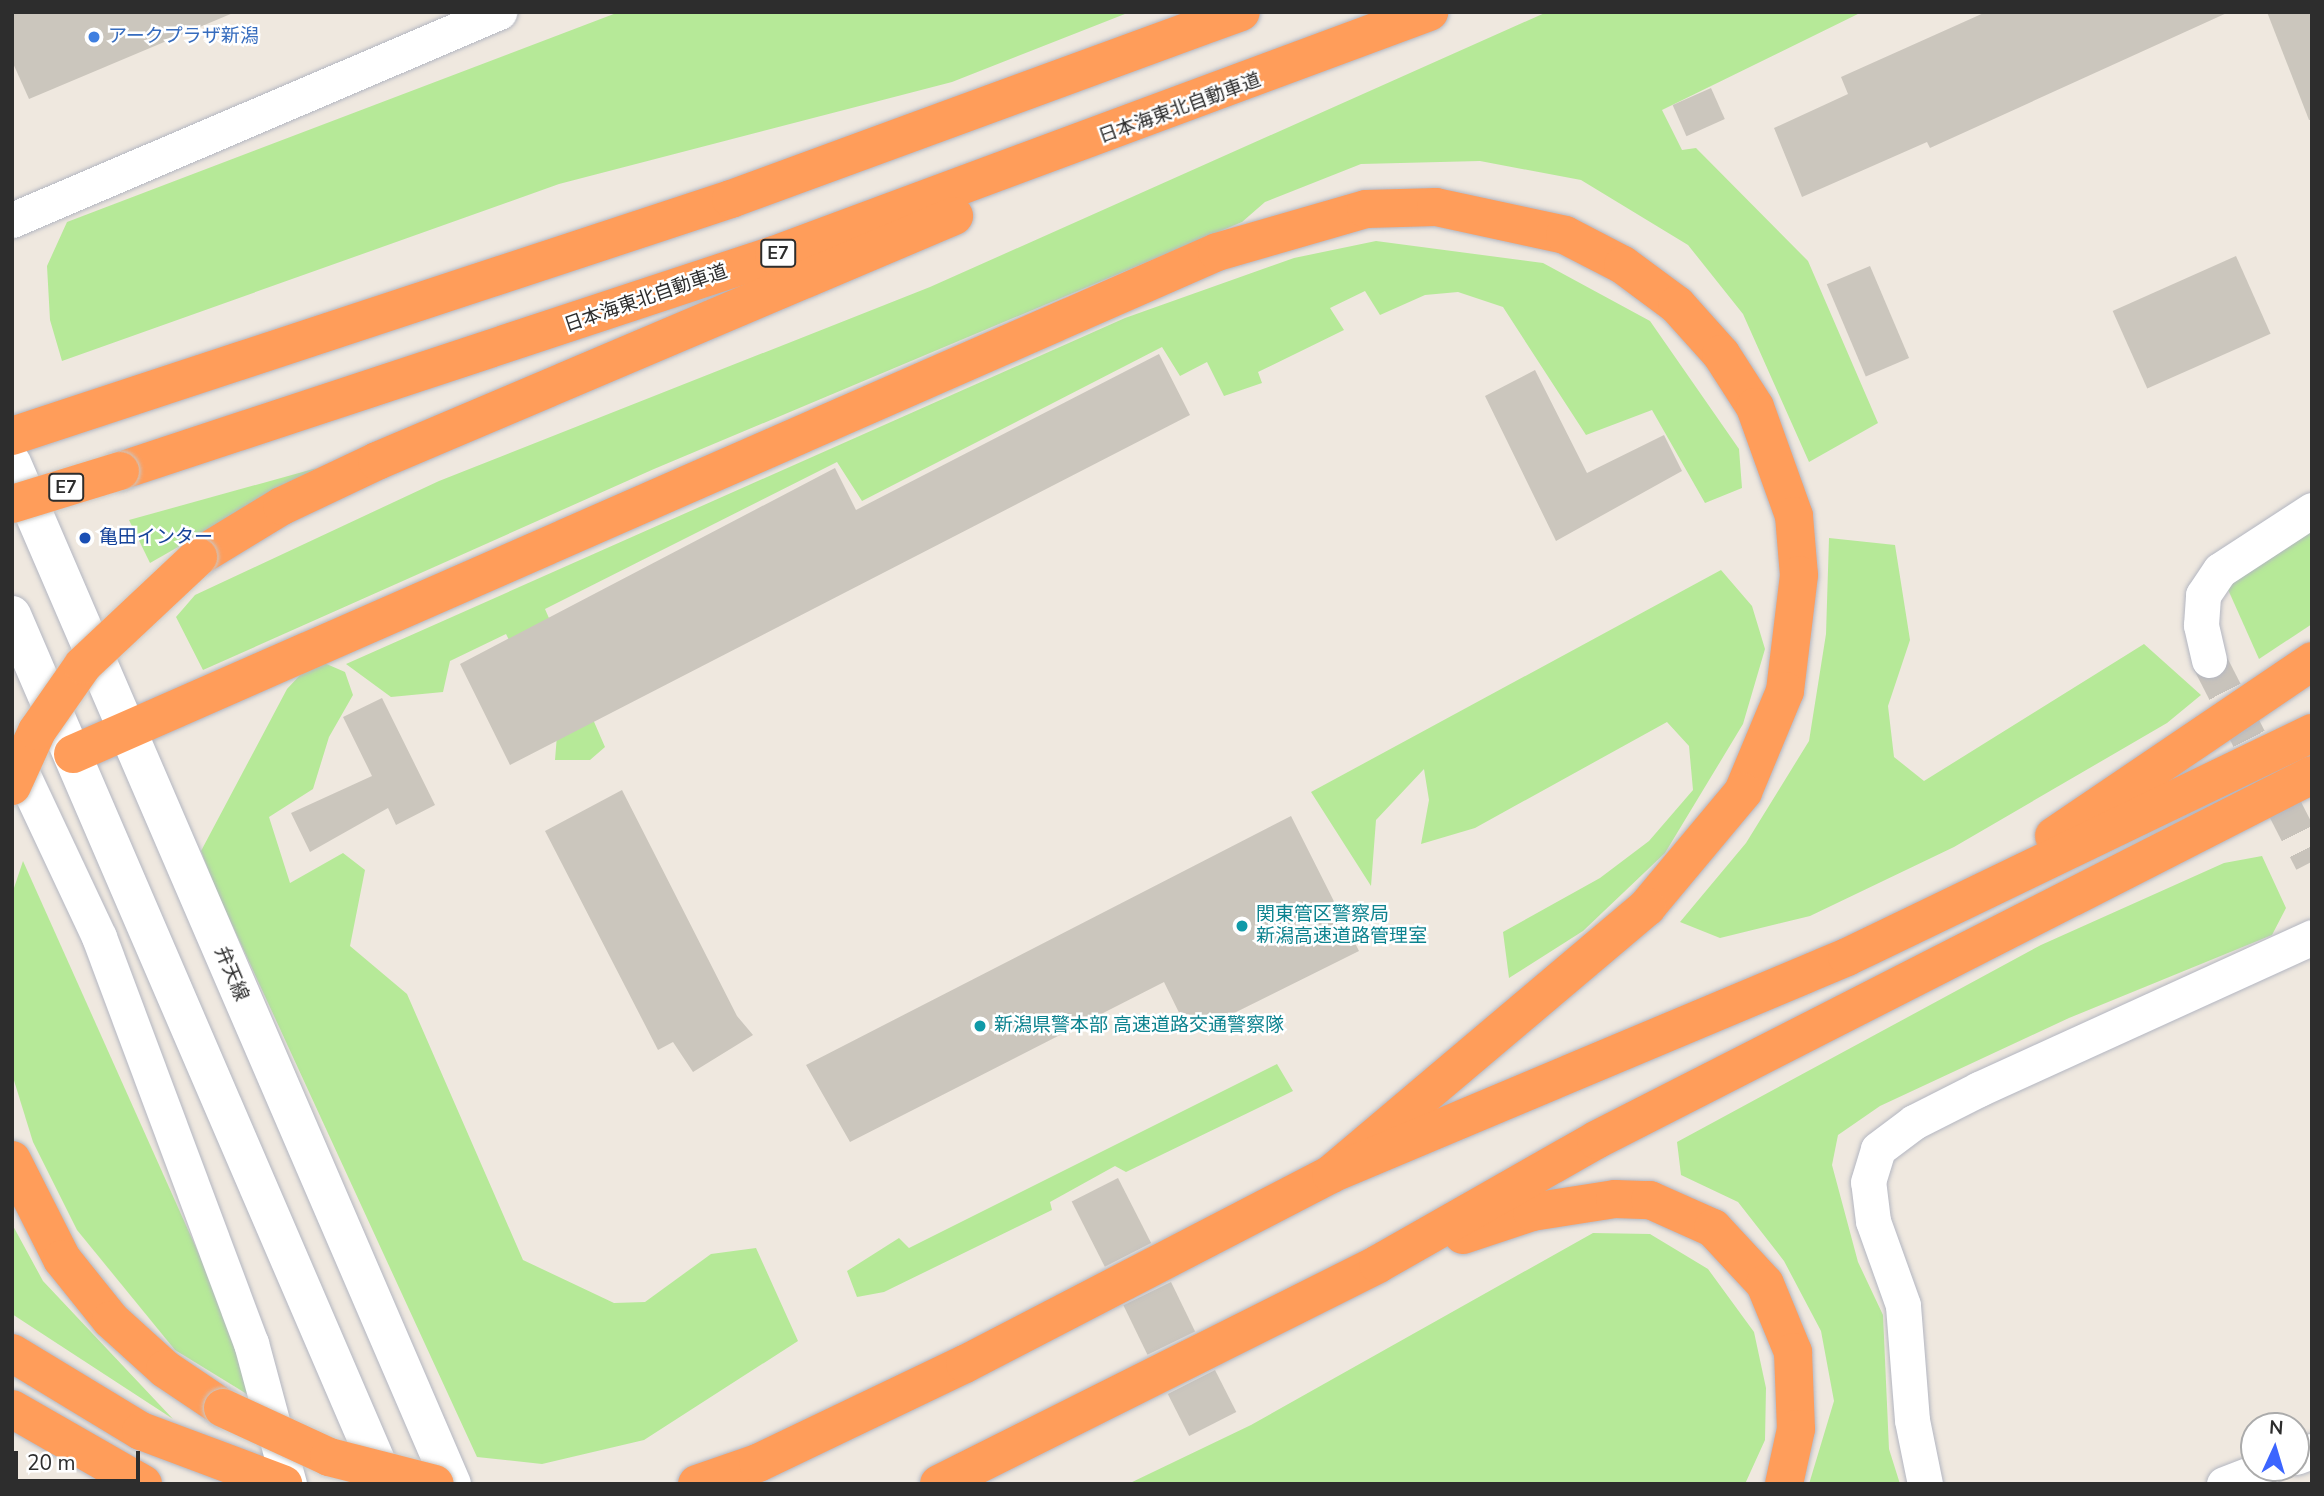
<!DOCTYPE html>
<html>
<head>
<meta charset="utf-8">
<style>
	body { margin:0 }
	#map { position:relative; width:2324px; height:1496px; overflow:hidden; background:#efe8df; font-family:"Nunito Sans","Noto Sans JP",sans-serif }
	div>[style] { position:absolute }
	.green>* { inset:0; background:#b6e998 }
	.building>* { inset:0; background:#cbc6bd; transform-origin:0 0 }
	.street-tunnel>* { height:35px; margin-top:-17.5px; transform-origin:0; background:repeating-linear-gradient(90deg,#c8c3bb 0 35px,transparent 0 53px) }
	.roads { filter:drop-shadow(0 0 2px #b3b6c1) drop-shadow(0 0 2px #b3b6c1) }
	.street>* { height:35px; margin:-17.5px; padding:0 17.5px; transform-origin:17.5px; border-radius:17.5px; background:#fff }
	.secondary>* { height:38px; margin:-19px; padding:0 19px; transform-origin:19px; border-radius:19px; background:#fff }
	.highway>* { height:38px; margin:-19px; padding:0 19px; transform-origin:19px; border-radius:19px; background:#ff9d5a }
	.bridges { filter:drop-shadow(0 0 2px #c8c8c8) drop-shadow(0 0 2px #c8c8c8) }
	.highway-bridge>* { height:38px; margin:-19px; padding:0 19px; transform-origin:19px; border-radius:19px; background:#ff9d5a }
	.dots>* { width:19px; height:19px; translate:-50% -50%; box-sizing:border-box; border:4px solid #fff; border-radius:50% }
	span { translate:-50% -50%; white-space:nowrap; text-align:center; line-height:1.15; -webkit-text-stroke:5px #fff; paint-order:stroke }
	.shield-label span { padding:2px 5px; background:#fff; border:2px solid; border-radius:5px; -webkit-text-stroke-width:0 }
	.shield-label { font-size:18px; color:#2d2d2d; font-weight:700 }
	.shop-label { font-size:19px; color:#366cbe }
	.left { translate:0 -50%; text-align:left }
	.street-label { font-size:19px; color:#2d2d2d }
	.transit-label { font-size:19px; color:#164399 }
	.culture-label { font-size:19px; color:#0d838f }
	.frame { position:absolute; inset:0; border:14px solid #2d2d2d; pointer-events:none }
	.north { position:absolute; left:2240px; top:1412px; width:70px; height:70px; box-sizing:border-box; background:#fff; border:2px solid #ababab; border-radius:50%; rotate:4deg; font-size:19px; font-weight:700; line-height:28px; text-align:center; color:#2d2d2d }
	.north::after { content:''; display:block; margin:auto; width:24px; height:32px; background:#3c65ff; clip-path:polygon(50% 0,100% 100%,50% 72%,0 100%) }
	.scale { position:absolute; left:14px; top:1451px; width:126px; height:32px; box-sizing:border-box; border:4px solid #2d2d2d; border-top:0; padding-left:9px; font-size:21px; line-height:24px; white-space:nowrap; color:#2d2d2d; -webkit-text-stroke:5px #fff; paint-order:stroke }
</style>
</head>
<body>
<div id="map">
	<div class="green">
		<div style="clip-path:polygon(619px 12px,1130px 12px,952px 82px,559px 184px,62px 361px,50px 320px,47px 266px,67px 222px)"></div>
		<div style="clip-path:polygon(1547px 12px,1862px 12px,1662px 110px,1682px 150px,1696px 148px,1808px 261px,1878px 423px,1809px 462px,1743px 314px,1688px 245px,1581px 180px,1480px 161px,1361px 164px,1265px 202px,1242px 222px,654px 469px,203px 670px,176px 617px,195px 595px,439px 481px,930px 287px)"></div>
		<div style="clip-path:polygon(1376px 241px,1543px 263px,1650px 321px,1739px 449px,1742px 488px,1705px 503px,1652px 410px,1586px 435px,1503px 307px,1458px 292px,1425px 295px,1380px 315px,1365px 291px,1330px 308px,1344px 330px,1258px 372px,1262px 383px,1224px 396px,1207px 362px,1180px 376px,1162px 347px,862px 501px,837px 462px,545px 609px,605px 747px,590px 760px,555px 760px,557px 735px,506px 634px,450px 661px,443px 692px,391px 697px,346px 664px,1125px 318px,1294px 258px)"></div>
		<div style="clip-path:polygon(317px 468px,150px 563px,129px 520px)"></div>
		<div style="clip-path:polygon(2312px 527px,2312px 624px,2259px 659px,2226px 585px)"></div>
		<div style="clip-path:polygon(1829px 538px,1895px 545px,1910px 640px,1888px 706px,1894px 757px,1924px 781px,2144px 644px,2201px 695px,2167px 723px,1954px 847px,1810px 916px,1720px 938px,1680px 922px,1746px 843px,1809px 741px,1826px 634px)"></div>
		<div style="clip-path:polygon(1721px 570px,1752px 606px,1765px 649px,1743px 724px,1665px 853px,1583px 931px,1509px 978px,1503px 932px,1600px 878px,1649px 841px,1693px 790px,1689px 746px,1667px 722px,1475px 828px,1421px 844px,1429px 800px,1424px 769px,1376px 820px,1371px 886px,1311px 792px)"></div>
		<div style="clip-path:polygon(315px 659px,345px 672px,353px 695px,329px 737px,313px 789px,269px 817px,290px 883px,343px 853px,365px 870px,350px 946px,407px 994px,523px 1260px,614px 1303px,645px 1302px,711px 1254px,756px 1248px,798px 1341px,644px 1440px,542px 1464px,477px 1457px,217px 892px,201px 851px,287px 689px)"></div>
		<div style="clip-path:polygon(2262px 856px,2286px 908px,2272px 935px,2069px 1018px,1880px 1106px,1838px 1135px,1832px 1165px,1858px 1262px,1883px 1315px,1889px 1449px,1900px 1484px,1809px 1484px,1834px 1401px,1821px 1331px,1784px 1261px,1738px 1202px,1681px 1175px,1677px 1142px,2041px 945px,2224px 863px)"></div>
		<div style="clip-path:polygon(23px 861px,215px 1290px,255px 1399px,175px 1350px,77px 1230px,33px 1142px,12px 1074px,12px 894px)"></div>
		<div style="clip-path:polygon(1277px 1064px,1293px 1091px,1126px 1172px,1115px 1166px,1050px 1202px,1052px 1210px,884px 1292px,857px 1297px,847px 1271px,899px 1238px,909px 1248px)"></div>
		<div style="clip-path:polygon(12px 1224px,43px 1281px,173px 1419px,12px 1314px)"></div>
		<div style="clip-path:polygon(1593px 1233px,1650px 1234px,1708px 1269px,1754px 1332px,1766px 1388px,1765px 1440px,1745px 1484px,1128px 1484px,1251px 1425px)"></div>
	</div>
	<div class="building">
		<div style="clip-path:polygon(12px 12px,232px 12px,233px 13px,29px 99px,12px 61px)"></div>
		<div style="clip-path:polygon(1986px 12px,2229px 12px,1930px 148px,1927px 142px,1802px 197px,1774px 128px,1848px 94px,1841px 77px)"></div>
		<div style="clip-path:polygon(2267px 12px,2312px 12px,2312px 120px,2309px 120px)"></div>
		<div style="left:1711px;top:88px;width:34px;height:42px;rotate:66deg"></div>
		<div style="left:2236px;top:256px;width:85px;height:135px;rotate:66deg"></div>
		<div style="left:1870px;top:266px;width:100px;height:47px;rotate:67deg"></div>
		<div style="clip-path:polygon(1159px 354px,1190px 415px,510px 765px,460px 664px,835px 468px,856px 510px)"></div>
		<div style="clip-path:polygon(1535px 370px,1587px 473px,1664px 435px,1682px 471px,1556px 541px,1485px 396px)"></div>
		<div style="clip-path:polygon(382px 698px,435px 805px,396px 825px,388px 808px,310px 852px,291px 813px,372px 776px,343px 717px)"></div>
		<div style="clip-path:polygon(622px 790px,737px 1016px,753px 1035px,693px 1072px,673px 1042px,658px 1050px,545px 831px)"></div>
		<div style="clip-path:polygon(1291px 816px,1359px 951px,1190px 1035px,1164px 982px,850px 1142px,806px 1065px)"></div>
		<div style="left:1118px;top:1178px;width:73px;height:52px;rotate:63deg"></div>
		<div style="left:1171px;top:1282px;width:55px;height:53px;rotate:64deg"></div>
		<div style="left:1215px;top:1370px;width:47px;height:53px;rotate:63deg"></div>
	</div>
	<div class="street-tunnel">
		<div style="left:2209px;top:660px;width:226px;rotate:62.9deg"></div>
	</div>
	<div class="roads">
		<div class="street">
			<div style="left:12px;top:220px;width:530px;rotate:-23.13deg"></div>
			<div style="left:2209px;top:660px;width:36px;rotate:-103deg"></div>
			<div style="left:2201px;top:625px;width:30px;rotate:-86deg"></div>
			<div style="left:2203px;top:595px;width:30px;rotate:-56deg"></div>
			<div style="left:2220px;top:570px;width:110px;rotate:-33.1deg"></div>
			<div style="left:12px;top:752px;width:204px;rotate:64.8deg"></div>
			<div style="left:99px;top:937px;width:434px;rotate:69.5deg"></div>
			<div style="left:251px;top:1343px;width:146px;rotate:74.9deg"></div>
			<div style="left:2296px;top:1457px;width:17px;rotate:-21deg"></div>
			<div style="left:1925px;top:1484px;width:65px;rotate:-101.5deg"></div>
			<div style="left:1912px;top:1420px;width:115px;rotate:-94.5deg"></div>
			<div style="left:1903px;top:1305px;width:89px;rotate:-109.7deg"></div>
			<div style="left:1873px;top:1221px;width:39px;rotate:-97deg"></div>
			<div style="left:1868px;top:1182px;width:34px;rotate:-73deg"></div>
			<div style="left:1878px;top:1149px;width:45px;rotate:-36.9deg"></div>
			<div style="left:1914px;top:1122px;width:73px;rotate:-26.9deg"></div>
			<div style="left:1979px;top:1089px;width:366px;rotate:-24.5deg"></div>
			<div style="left:2224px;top:1484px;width:45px;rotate:-20.9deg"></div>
		</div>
		<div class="secondary">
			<div style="left:12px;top:463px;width:1112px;rotate:66.69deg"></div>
			<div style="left:12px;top:615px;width:946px;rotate:66.71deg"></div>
		</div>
		<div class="highway">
			<div style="left:12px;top:436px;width:757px;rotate:-18.24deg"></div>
			<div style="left:731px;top:199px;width:543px;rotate:-20.14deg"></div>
			<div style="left:120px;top:471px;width:689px;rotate:-18.28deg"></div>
			<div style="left:774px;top:255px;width:699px;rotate:-20.35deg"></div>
			<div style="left:198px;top:557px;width:98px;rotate:-31.3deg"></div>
			<div style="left:282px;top:506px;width:105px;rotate:-25.3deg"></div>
			<div style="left:377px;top:461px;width:627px;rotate:-23.01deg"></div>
			<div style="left:73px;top:754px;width:1249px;rotate:-23.69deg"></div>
			<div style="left:1217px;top:252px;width:155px;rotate:-16.1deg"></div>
			<div style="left:1366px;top:209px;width:70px;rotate:-1.6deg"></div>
			<div style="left:1436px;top:207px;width:132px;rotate:12.2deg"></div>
			<div style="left:1565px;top:235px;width:65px;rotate:27.3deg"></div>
			<div style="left:1623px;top:265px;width:67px;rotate:36.5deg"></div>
			<div style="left:1677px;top:305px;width:66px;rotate:48.1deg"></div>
			<div style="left:1721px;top:354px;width:63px;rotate:57.3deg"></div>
			<div style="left:1755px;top:407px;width:116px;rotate:70.3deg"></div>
			<div style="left:1794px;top:516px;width:59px;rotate:85.2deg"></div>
			<div style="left:1799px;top:575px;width:117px;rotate:96.9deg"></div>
			<div style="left:1785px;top:691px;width:109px;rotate:112.6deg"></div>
			<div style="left:1743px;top:792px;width:150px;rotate:129.9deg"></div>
			<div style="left:1647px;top:907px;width:414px;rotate:139.8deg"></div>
			<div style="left:2054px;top:836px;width:312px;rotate:-34.1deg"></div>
			<div style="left:12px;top:1160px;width:111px;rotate:63.2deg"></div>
			<div style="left:62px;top:1259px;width:78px;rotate:51.2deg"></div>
			<div style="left:111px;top:1320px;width:73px;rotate:42.2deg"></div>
			<div style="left:165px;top:1369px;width:70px;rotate:33.9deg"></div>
			<div style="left:1463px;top:1235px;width:73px;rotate:-18.4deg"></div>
			<div style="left:1532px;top:1212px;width:84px;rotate:-8.9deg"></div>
			<div style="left:1615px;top:1199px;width:35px;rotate:2deg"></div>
			<div style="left:1650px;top:1200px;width:69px;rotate:24deg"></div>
			<div style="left:1713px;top:1228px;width:76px;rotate:47.1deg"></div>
			<div style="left:1765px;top:1284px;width:74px;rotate:67.6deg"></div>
			<div style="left:1793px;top:1352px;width:77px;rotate:87.8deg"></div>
			<div style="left:1796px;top:1429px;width:56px;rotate:102.3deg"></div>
			<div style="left:12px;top:1353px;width:151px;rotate:31.2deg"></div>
			<div style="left:141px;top:1431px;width:152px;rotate:20.5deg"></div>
			<div style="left:12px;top:1409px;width:151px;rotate:29.8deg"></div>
			<div style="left:697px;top:1484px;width:65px;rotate:-19deg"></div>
			<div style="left:758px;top:1463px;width:229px;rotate:-25.6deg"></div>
			<div style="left:965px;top:1364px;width:412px;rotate:-27.4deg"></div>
			<div style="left:1331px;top:1174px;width:560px;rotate:-22.81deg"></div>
			<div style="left:1847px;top:957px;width:516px;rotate:-25.72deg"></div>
			<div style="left:939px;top:1484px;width:491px;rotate:-26.6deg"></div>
			<div style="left:1378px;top:1264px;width:251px;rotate:-29.6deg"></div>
			<div style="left:1596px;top:1140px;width:804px;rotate:-27.01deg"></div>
		</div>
	</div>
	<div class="bridges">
		<div class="highway-bridge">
			<div style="left:12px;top:504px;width:113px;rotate:-17deg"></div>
			<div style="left:12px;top:786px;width:60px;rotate:-65.6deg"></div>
			<div style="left:37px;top:731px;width:80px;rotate:-55.1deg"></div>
			<div style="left:83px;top:665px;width:158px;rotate:-43.2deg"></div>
			<div style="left:223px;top:1408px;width:117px;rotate:24.8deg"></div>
			<div style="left:329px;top:1457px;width:109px;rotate:14.3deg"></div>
		</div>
	</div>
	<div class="dots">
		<div style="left:94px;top:37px;background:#3f7fe0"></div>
		<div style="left:85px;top:538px;background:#1a4fb4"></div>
		<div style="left:1242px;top:926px;background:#0f9aa8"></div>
		<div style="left:980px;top:1026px;background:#0f9aa8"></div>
	</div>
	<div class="shield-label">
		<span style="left:778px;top:253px">E7</span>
		<span style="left:66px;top:487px">E7</span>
	</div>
	<div class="shop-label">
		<span class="left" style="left:108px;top:37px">アークプラザ新潟</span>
	</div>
	<div class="street-label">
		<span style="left:1180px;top:109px;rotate:-20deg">日本海東北自動車道</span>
		<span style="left:646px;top:299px;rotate:-19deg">日本海東北自動車道</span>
		<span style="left:231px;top:974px;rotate:67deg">弁天線</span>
	</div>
	<div class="transit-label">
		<span class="left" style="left:99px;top:538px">亀田インター</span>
	</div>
	<div class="culture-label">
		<span class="left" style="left:1256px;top:926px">関東管区警察局<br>新潟高速道路管理室</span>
		<span class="left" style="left:994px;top:1026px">新潟県警本部 高速道路交通警察隊</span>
	</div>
	<div class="frame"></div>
	<div class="north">N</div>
	<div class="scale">20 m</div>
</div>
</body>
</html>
